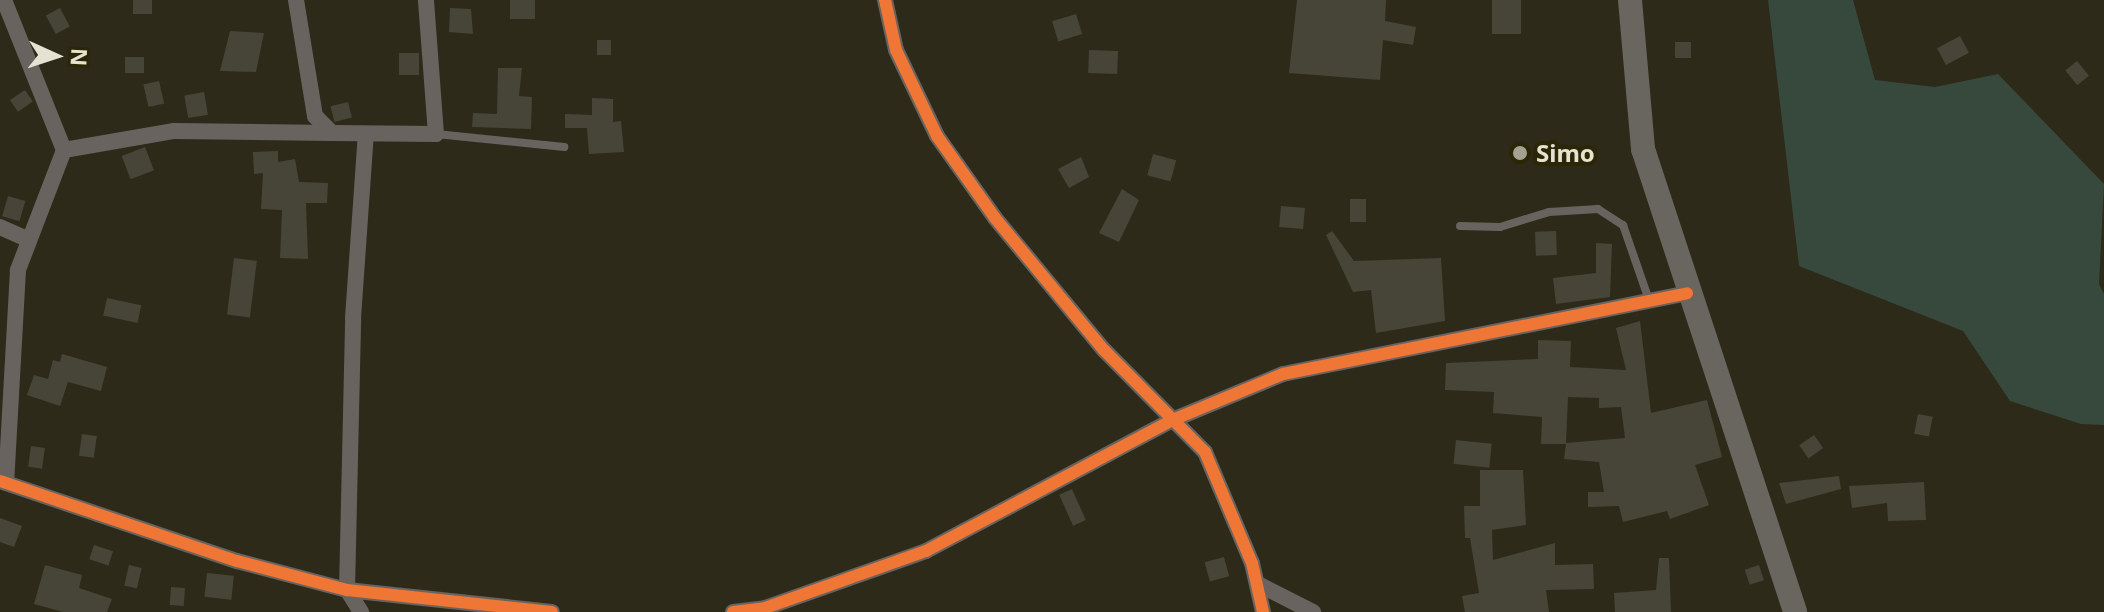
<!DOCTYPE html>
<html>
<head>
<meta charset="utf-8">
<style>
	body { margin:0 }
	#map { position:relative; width:2104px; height:612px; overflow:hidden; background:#2d2a19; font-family:"Noto Sans",sans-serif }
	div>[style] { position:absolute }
	.green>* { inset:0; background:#37493c }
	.building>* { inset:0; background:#474537; transform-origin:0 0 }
	.service>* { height:8px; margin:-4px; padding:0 4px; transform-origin:4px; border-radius:4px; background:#68635f }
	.minor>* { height:16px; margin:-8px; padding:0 8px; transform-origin:8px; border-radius:8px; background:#68635f }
	.secondary>* { height:24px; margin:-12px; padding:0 12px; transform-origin:12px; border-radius:12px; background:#69655f }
	.cycleway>* { height:12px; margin:-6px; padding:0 6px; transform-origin:6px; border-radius:6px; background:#f07635 }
	.dots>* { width:22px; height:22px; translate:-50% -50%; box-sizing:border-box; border:4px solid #2b2606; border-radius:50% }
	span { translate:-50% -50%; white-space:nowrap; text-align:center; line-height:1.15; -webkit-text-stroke:8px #2b2606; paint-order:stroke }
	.poi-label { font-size:24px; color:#e4e2d0; font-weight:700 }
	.left { translate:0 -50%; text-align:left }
	.north { position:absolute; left:16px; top:16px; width:80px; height:80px; -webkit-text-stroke:6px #2b2606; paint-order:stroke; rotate:93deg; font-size:22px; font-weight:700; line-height:32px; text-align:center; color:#e4e2d0 }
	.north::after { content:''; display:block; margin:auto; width:28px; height:36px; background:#e4e2d0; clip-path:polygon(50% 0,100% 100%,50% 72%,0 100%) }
</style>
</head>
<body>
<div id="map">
	<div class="green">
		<div style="clip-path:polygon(1768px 0,1853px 0,1875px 80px,1935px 87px,1998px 74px,2104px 184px,2099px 284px,2104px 294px,2104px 425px,2081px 424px,2010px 401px,1963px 331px,1799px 266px)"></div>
	</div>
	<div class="building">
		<div style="left:133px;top:0;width:19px;height:14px"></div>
		<div style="left:510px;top:0;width:25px;height:19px"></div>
		<div style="clip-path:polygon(1297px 0,1386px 0,1385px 21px,1416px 27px,1413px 45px,1383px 40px,1380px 80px,1289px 73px)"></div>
		<div style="left:1492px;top:0;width:29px;height:34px"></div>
		<div style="left:60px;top:8px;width:21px;height:16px;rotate:62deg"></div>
		<div style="clip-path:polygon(450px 8px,471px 9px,473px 34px,449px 32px)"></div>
		<div style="left:1076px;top:14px;width:21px;height:25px;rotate:73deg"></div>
		<div style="clip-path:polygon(230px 31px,264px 33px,256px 72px,220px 71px)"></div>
		<div style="left:1960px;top:36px;width:19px;height:26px;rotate:62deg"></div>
		<div style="left:597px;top:40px;width:14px;height:15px"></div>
		<div style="left:1675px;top:42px;width:16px;height:16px"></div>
		<div style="left:1089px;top:50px;width:29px;height:23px;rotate:2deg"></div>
		<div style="left:399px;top:53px;width:20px;height:22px"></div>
		<div style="left:125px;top:57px;width:19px;height:16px"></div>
		<div style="left:2077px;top:61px;width:19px;height:15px;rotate:51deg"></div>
		<div style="clip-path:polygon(498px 68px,522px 68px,519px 96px,532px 97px,531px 129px,472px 127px,473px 113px,497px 114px)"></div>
		<div style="left:159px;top:81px;width:23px;height:16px;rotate:77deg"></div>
		<div style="left:25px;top:90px;width:14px;height:18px;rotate:56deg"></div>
		<div style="left:204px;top:92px;width:23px;height:20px;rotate:80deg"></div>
		<div style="clip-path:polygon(592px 98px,613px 99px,613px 122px,621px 121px,624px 152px,589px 154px,587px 128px,565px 128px,565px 114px,592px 115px)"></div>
		<div style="left:348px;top:102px;width:16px;height:18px;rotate:76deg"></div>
		<div style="left:145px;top:147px;width:25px;height:25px;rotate:69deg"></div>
		<div style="clip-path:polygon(278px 151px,278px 162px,295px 159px,299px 182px,328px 183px,327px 203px,306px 203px,308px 259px,280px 258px,282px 210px,261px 209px,263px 173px,254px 174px,253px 152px)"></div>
		<div style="left:1153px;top:154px;width:24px;height:22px;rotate:15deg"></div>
		<div style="clip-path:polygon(1081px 157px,1089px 177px,1069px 188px,1058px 169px)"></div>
		<div style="clip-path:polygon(1122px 189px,1139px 200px,1119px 242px,1099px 233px)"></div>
		<div style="left:8px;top:196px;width:18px;height:21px;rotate:16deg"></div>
		<div style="left:1350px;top:199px;width:16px;height:23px"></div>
		<div style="left:1281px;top:206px;width:24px;height:21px;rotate:5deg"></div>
		<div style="clip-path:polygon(1332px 231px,1354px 261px,1441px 258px,1445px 321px,1376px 333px,1371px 290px,1353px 292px,1326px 235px)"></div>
		<div style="left:1556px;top:231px;width:24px;height:21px;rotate:88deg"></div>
		<div style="clip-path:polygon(1596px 243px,1612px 244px,1610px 297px,1556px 304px,1553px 278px,1596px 273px)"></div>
		<div style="left:234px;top:258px;width:23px;height:57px;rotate:7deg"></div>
		<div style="left:107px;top:298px;width:35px;height:18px;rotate:12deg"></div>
		<div style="clip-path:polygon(evenodd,1640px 321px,1651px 413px,1707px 400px,1722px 457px,1695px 465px,1709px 505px,1670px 519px,1667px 511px,1623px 522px,1619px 506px,1588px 507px,1588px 492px,1604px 492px,1599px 462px,1564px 459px,1566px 444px,1541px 444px,1542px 417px,1493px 413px,1494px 392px,1445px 390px,1446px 363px,1538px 359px,1538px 340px,1571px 341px,1570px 367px,1626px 370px,1616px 328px,1640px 321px,1568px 397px,1599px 398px,1599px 408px,1621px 407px,1625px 438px,1566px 443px,1568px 397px)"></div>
		<div style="clip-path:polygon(62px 354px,107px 367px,101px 391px,68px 382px,60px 406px,27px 395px,34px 375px,48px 379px,53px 360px,60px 362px)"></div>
		<div style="left:1918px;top:414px;width:15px;height:20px;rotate:11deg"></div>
		<div style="left:82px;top:434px;width:15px;height:22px;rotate:8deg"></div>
		<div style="left:1814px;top:435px;width:16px;height:18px;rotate:55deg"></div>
		<div style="left:1456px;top:440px;width:36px;height:24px;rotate:6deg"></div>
		<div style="left:31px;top:446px;width:14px;height:21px;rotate:8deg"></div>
		<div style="clip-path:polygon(1480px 470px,1523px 470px,1526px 525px,1492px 530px,1493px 560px,1555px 543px,1555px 565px,1593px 564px,1594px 589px,1546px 590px,1549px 612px,1465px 612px,1462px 596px,1479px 593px,1470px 538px,1465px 538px,1464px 506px,1480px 506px)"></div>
		<div style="clip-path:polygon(1839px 476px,1841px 489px,1786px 504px,1779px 483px)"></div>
		<div style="clip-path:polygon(1924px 482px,1926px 520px,1888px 521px,1887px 503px,1852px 508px,1849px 486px)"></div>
		<div style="left:1072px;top:489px;width:34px;height:14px;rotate:66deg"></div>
		<div style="clip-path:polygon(0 518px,22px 526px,14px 547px,0 542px)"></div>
		<div style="left:94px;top:545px;width:20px;height:15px;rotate:18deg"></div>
		<div style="left:1224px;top:557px;width:20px;height:20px;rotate:75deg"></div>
		<div style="clip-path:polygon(1659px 558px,1669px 558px,1671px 612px,1615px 612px,1614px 593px,1656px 590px)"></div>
		<div style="clip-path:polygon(45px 565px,82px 575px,79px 588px,112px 599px,107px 612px,63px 612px,34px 604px)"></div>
		<div style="left:129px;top:565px;width:13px;height:21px;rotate:13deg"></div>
		<div style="left:1759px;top:565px;width:16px;height:15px;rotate:72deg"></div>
		<div style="left:207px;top:573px;width:27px;height:24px;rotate:6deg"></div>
		<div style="left:171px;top:587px;width:14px;height:18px;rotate:4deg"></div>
	</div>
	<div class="service">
		<div style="left:436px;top:134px;width:129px;rotate:5.8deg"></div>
		<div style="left:1460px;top:226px;width:40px;rotate:1.4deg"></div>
		<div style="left:1500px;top:227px;width:51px;rotate:-17deg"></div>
		<div style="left:1549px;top:212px;width:49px;rotate:-3.5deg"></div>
		<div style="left:1598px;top:209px;width:30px;rotate:33deg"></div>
		<div style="left:1623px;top:225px;width:79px;rotate:70.9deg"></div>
	</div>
	<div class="minor">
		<div style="left:4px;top:0;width:162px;rotate:68.2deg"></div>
		<div style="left:64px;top:150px;width:129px;rotate:111deg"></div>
		<div style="left:18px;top:270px;width:213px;rotate:93.2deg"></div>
		<div style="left:296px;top:0;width:118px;rotate:80.7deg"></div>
		<div style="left:315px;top:116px;width:24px;rotate:45deg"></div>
		<div style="left:332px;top:133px;width:104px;rotate:0.6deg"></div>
		<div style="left:436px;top:134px;width:134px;rotate:-94.3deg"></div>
		<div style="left:885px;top:0;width:51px;rotate:77.6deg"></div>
		<div style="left:896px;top:50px;width:95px;rotate:64.5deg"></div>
		<div style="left:937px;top:136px;width:100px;rotate:54.7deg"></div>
		<div style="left:995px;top:218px;width:171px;rotate:50.5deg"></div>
		<div style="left:1104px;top:350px;width:144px;rotate:45.3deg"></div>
		<div style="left:1205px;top:452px;width:121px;rotate:67.1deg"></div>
		<div style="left:1252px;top:563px;width:50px;rotate:77.3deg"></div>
		<div style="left:64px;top:150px;width:112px;rotate:-9.8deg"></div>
		<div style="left:174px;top:131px;width:158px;rotate:0.7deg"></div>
		<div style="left:0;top:227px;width:32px;rotate:24deg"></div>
		<div style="left:0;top:481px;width:250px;rotate:18.7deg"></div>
		<div style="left:237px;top:561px;width:114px;rotate:14.8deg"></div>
		<div style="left:347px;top:590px;width:206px;rotate:6.1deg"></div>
		<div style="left:1258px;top:584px;width:62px;rotate:27deg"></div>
		<div style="left:361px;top:612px;width:26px;rotate:-122deg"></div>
		<div style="left:347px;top:590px;width:272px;rotate:-88.7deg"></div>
		<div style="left:353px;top:318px;width:184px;rotate:-86deg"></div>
		<div style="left:733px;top:612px;width:32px;rotate:-7deg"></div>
		<div style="left:765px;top:608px;width:171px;rotate:-19.5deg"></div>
		<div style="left:926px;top:551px;width:276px;rotate:-28deg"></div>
		<div style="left:1170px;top:421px;width:122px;rotate:-22.6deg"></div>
		<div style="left:1283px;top:374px;width:412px;rotate:-11.3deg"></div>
	</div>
	<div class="secondary">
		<div style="left:1630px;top:0;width:150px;rotate:85deg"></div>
		<div style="left:1643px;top:149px;width:487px;rotate:71.8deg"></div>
	</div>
	<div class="cycleway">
		<div style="left:885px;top:0;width:51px;rotate:77.6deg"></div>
		<div style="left:896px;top:50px;width:95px;rotate:64.5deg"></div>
		<div style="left:937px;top:136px;width:100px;rotate:54.7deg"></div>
		<div style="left:995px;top:218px;width:171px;rotate:50.5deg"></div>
		<div style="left:1104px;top:350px;width:144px;rotate:45.3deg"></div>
		<div style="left:1205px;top:452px;width:121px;rotate:67.1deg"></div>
		<div style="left:1252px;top:563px;width:50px;rotate:77.3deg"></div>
		<div style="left:0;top:481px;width:250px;rotate:18.7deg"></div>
		<div style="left:237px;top:561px;width:114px;rotate:14.8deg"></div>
		<div style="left:347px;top:590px;width:206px;rotate:6.1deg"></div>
		<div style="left:733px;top:612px;width:32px;rotate:-7deg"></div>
		<div style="left:765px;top:608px;width:171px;rotate:-19.5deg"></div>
		<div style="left:926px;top:551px;width:276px;rotate:-28deg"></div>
		<div style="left:1170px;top:421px;width:122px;rotate:-22.6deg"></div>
		<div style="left:1283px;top:374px;width:412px;rotate:-11.3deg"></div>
	</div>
	<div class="dots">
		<div style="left:1520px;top:153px;background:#a4a290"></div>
	</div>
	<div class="poi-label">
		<span class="left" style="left:1536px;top:153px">Simo</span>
	</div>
	<div class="north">N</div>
</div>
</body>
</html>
